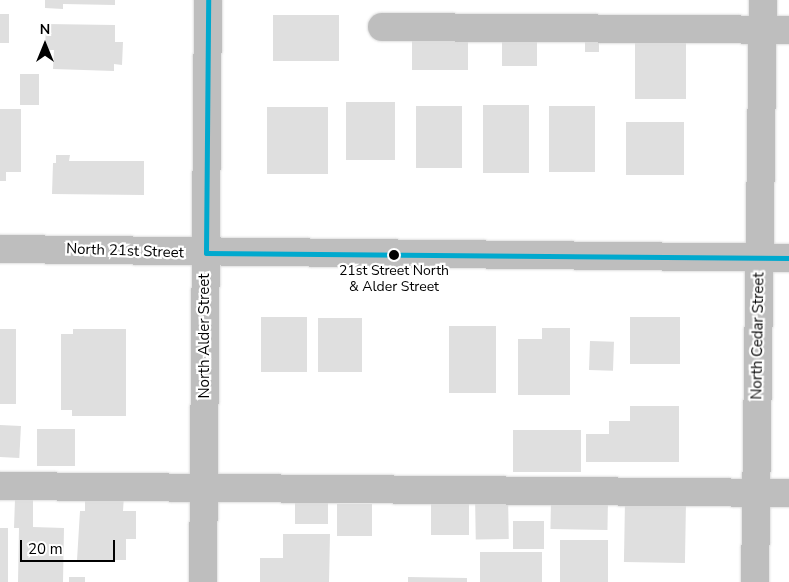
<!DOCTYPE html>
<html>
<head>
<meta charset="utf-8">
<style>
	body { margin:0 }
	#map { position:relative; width:789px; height:582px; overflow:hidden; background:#fff; font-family:"Nunito Sans",sans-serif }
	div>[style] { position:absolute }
	.building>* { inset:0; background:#dfdfdf; transform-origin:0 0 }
	.roads { filter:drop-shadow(0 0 1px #dbdbdb) drop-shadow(0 0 1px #dbdbdb) }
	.minor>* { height:28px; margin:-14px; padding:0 14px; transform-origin:14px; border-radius:14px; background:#bebebe }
	.major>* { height:28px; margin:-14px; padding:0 14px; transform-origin:14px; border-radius:14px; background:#bebebe }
	.bus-1>* { height:5px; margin:-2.5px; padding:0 2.5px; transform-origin:2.5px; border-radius:2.5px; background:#00a9ce }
	.dots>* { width:14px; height:14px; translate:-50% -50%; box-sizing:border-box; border:2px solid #fff; border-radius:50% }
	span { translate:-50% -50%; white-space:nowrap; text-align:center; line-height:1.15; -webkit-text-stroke:4.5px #fff; paint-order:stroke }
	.bus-label { font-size:14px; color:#000 }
	.street-label { font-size:15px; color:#000 }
	.north { position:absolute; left:20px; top:20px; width:50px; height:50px; -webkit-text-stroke:4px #fff; paint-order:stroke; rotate:0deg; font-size:14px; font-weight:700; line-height:20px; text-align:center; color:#000 }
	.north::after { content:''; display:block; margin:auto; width:18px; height:22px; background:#000; clip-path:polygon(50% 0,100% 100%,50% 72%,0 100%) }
	.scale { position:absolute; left:20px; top:540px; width:95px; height:22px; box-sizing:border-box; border:2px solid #000; border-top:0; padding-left:6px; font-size:15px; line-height:18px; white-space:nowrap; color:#000; -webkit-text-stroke:4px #fff; paint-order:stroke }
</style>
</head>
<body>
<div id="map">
	<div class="building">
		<div style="clip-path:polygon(45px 0,115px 0,115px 5px,63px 4px,63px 9px,45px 8px)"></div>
		<div style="left:0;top:14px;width:9px;height:29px"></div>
		<div style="left:273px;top:15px;width:66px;height:46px"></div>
		<div style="clip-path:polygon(46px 24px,115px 25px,115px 42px,123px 42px,122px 65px,114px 64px,114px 71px,53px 69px,54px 50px,45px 50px)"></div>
		<div style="left:412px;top:36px;width:56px;height:34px"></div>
		<div style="left:502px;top:39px;width:35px;height:27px"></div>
		<div style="left:585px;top:41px;width:14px;height:11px"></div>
		<div style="left:635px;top:43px;width:51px;height:56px"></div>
		<div style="left:20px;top:74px;width:19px;height:31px"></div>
		<div style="left:346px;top:102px;width:49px;height:58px"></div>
		<div style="left:483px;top:105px;width:46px;height:68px"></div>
		<div style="left:416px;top:106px;width:46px;height:62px"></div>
		<div style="left:549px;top:106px;width:46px;height:66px"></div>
		<div style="left:267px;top:107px;width:61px;height:67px"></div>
		<div style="clip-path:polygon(0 109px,21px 109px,21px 172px,6px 172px,6px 181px,0 181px)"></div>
		<div style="left:626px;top:122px;width:58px;height:53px"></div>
		<div style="clip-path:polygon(56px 155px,70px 155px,69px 161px,144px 161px,144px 195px,52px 194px,53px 163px,56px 163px)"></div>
		<div style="left:261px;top:317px;width:46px;height:55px"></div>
		<div style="left:630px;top:317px;width:50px;height:47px"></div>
		<div style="left:318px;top:318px;width:44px;height:54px"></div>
		<div style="left:449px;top:326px;width:47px;height:67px"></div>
		<div style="clip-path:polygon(542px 328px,570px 328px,570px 395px,518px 395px,518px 339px,542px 339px)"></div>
		<div style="left:0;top:329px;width:16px;height:75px"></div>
		<div style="clip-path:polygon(73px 329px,126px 329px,126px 416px,72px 416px,72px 410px,61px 410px,61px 334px,73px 334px)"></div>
		<div style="left:590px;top:341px;width:24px;height:29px;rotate:2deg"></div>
		<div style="clip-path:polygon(630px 406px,679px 406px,679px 462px,586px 462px,586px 434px,609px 434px,609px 421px,630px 421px)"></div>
		<div style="left:0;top:425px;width:21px;height:32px;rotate:3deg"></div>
		<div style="left:37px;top:429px;width:38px;height:37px"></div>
		<div style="left:513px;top:430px;width:68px;height:42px"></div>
		<div style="clip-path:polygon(85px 495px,124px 495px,123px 511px,136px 511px,136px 539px,126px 539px,126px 560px,77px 560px,80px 511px,85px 511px)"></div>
		<div style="left:508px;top:495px;width:44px;height:33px;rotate:89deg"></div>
		<div style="left:295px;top:498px;width:33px;height:26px"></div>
		<div style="clip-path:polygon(15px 499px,33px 499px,33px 527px,64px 528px,63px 582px,18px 582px,19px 528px,14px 528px)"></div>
		<div style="left:551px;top:499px;width:57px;height:30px;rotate:1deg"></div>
		<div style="left:431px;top:501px;width:38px;height:34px"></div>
		<div style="left:625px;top:501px;width:61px;height:61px;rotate:1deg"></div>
		<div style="left:337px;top:504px;width:35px;height:32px"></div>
		<div style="left:513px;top:521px;width:31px;height:28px"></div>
		<div style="left:0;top:528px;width:8px;height:54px"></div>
		<div style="clip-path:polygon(283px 534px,330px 534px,329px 582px,260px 582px,260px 558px,283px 558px)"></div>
		<div style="left:560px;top:540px;width:48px;height:42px"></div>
		<div style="left:480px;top:552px;width:62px;height:30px"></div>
		<div style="left:69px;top:577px;width:16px;height:5px"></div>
		<div style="clip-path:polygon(408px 577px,467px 578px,467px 582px,408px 582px)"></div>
	</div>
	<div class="roads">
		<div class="minor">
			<div style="left:382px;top:27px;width:407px;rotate:0.4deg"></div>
			<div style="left:0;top:486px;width:789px;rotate:0.51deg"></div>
			<div style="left:203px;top:582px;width:582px;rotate:-89.51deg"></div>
			<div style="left:755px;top:582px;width:582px;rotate:-89.21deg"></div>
		</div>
		<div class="major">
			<div style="left:0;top:249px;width:789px;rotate:0.65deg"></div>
		</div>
	</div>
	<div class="bus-1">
		<div style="left:206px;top:253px;width:583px;rotate:0.49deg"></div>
		<div style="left:206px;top:253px;width:253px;rotate:-89.5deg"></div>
	</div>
	<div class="dots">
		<div style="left:394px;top:255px;background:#000"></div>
	</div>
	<div class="bus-label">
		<span style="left:394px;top:279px">21st Street North<br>&amp; Alder Street</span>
	</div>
	<div class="street-label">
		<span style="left:125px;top:251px;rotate:2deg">North 21st Street</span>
		<span style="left:205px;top:336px;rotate:-90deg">North Alder Street</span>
		<span style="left:758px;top:336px;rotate:-89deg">North Cedar Street</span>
	</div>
	<div class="north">N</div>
	<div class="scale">20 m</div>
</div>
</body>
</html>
